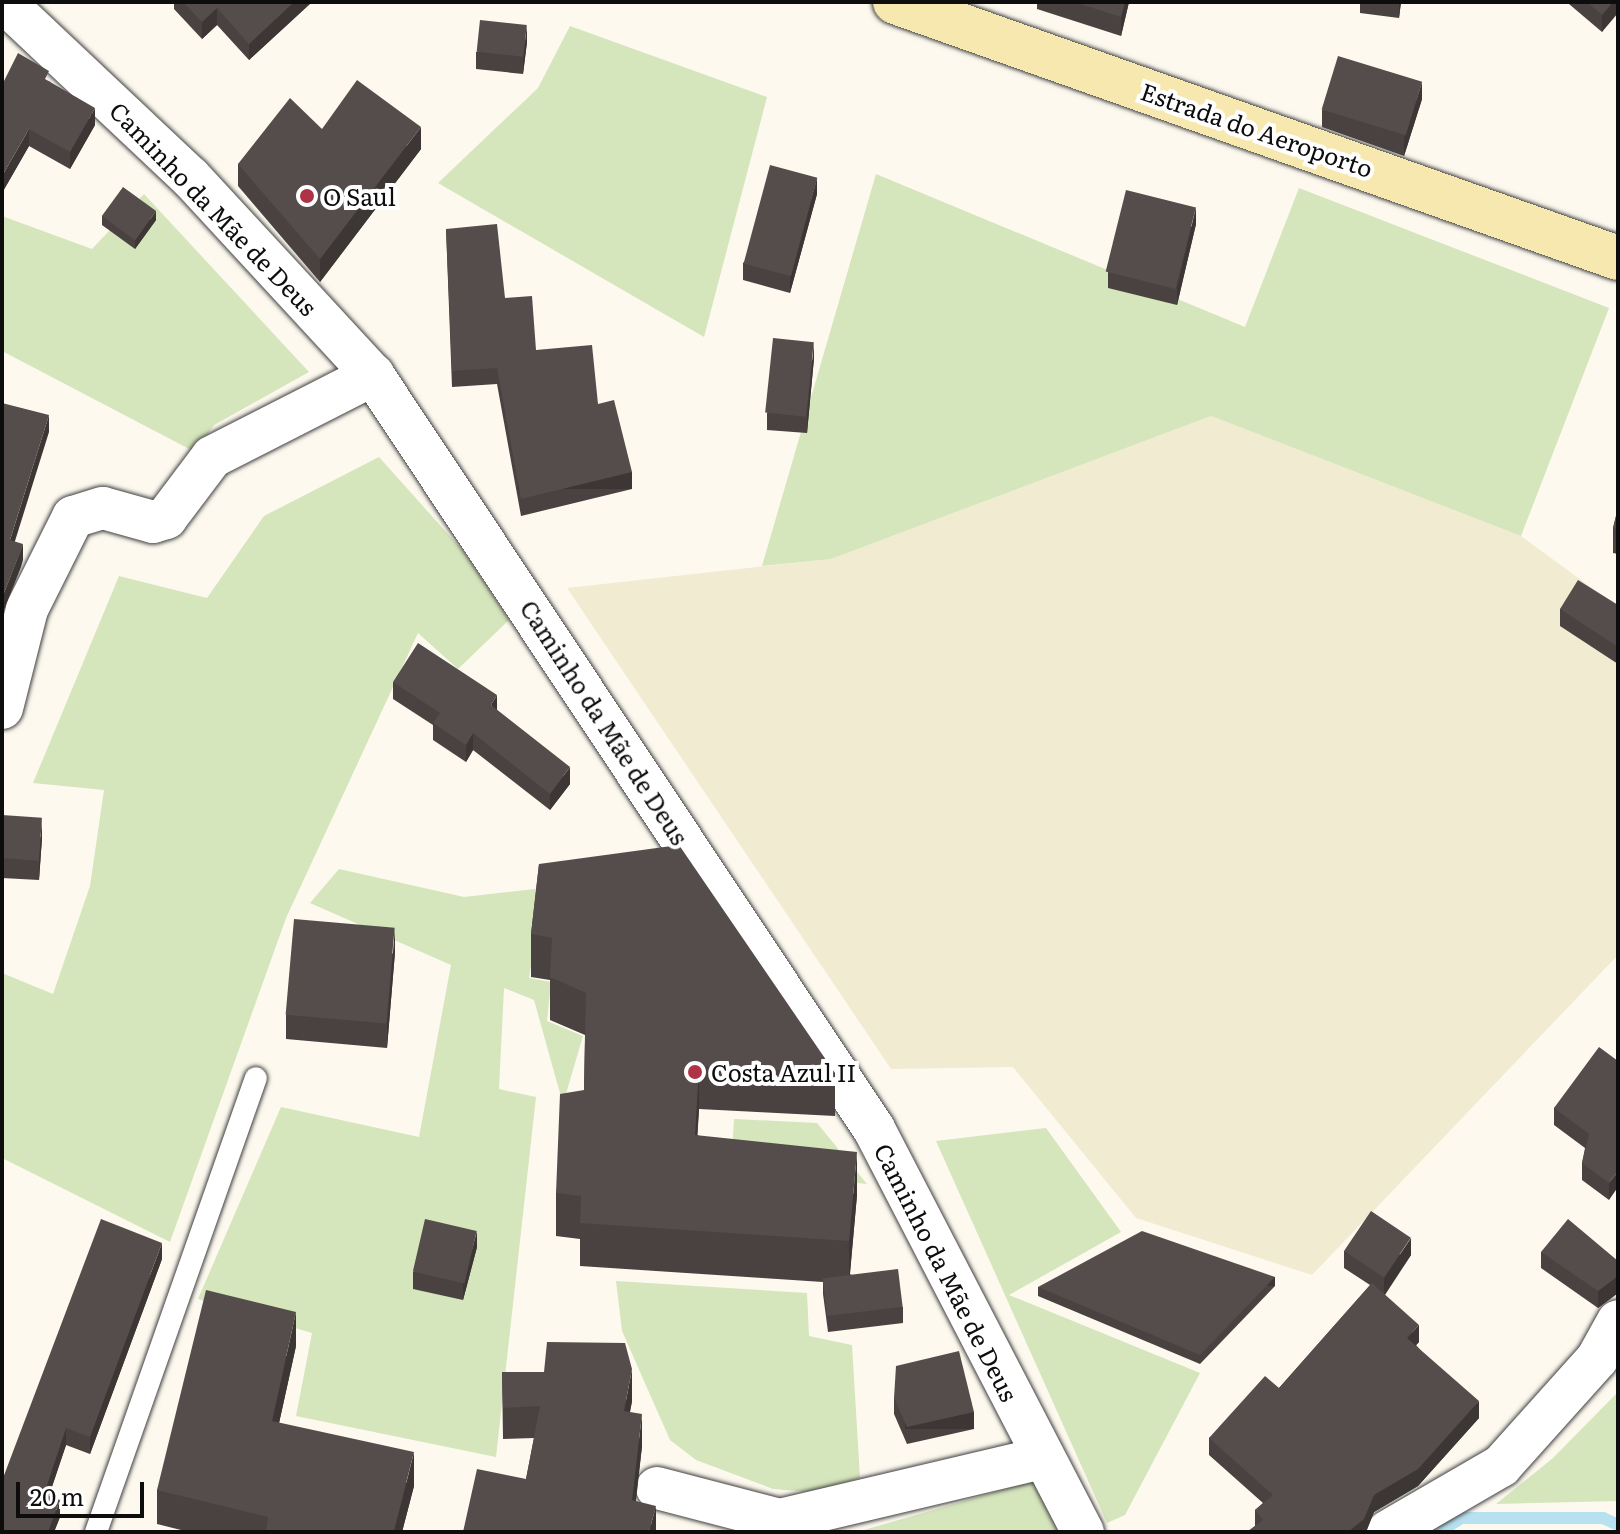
<!DOCTYPE html>
<html>
<head>
<meta charset="utf-8">
<style>
	body { margin:0 }
	#map { position:relative; width:1620px; height:1534px; overflow:hidden; background:#fdf9ef; font-family:Literata,serif }
	div>[style] { position:absolute }
	.farmland>* { inset:0; background:#f1ebd1 }
	.green>* { inset:0; background:#d5e5bc }
	.stream>* { height:12px; margin:-6px; padding:0 6px; transform-origin:6px; border-radius:6px; background:#b8e1f0 }
	.roads { filter:drop-shadow(0 0 2px #404040) drop-shadow(0 0 2px #404040) }
	.service>* { height:22px; margin:-11px; padding:0 11px; transform-origin:11px; border-radius:11px; background:#fff }
	.minor>* { height:42px; margin:-21px; padding:0 21px; transform-origin:21px; border-radius:21px; background:#fff }
	.secondary>* { height:44px; margin:-22px; padding:0 22px; transform-origin:22px; border-radius:22px; background:#f7e8b0 }
	.wall>* { inset:0; background:#494240 }
	.shaded-wall>* { inset:0; background:#3c3634; transform-origin:0 0 }
	.building>* { inset:0; background:#554d4b; transform-origin:0 0 }
	.dots>* { width:22px; height:22px; translate:-50% -50%; box-sizing:border-box; border:4px solid #fff; border-radius:50% }
	span { translate:-50% -50%; white-space:nowrap; text-align:center; line-height:1.15; -webkit-text-stroke:8px #fff; paint-order:stroke }
	.street-label { font-size:24px; color:#0d0d0d }
	.poi-label { font-size:24px; color:#0d0d0d }
	.left { translate:0 -50%; text-align:left }
	.frame { position:absolute; inset:0; border:4px solid #0d0d0d; pointer-events:none }
	.scale { position:absolute; left:16px; top:1482px; width:128px; height:36px; box-sizing:border-box; border:4px solid #0d0d0d; border-top:0; padding-left:10px; font-size:24px; line-height:28px; white-space:nowrap; color:#0d0d0d; -webkit-text-stroke:6px #fff; paint-order:stroke }
</style>
</head>
<body>
<div id="map">
	<div class="farmland">
		<div style="clip-path:polygon(1211px 416px,1521px 536px,1618px 607px,1618px 955px,1312px 1275px,1136px 1218px,1013px 1067px,891px 1069px,567px 588px,831px 559px)"></div>
	</div>
	<div class="green">
		<div style="clip-path:polygon(570px 26px,767px 97px,704px 337px,438px 183px,538px 88px)"></div>
		<div style="clip-path:polygon(876px 174px,1245px 327px,1299px 188px,1609px 308px,1521px 536px,1211px 416px,831px 559px,762px 566px)"></div>
		<div style="clip-path:polygon(144px 194px,309px 372px,214px 425px,195px 452px,2px 351px,2px 216px,92px 249px)"></div>
		<div style="clip-path:polygon(379px 457px,464px 552px,509px 620px,458px 669px,418px 633px,286px 918px,170px 1242px,2px 1158px,2px 973px,53px 994px,90px 886px,104px 790px,33px 783px,119px 576px,207px 598px,264px 516px)"></div>
		<div style="clip-path:polygon(339px 869px,464px 897px,544px 888px,529px 978px,551px 982px,547px 1021px,583px 1036px,563px 1104px,534px 1000px,504px 988px,499px 1089px,536px 1097px,496px 1457px,296px 1416px,312px 1333px,198px 1299px,281px 1107px,419px 1137px,451px 965px,310px 903px)"></div>
		<div style="clip-path:polygon(734px 1119px,817px 1123px,867px 1184px,731px 1170px)"></div>
		<div style="clip-path:polygon(1046px 1128px,1121px 1232px,1009px 1295px,1200px 1373px,1125px 1515px,1107px 1523px,936px 1141px)"></div>
		<div style="clip-path:polygon(616px 1281px,807px 1293px,809px 1336px,852px 1345px,860px 1478px,811px 1492px,773px 1489px,696px 1460px,670px 1440px,622px 1331px)"></div>
		<div style="clip-path:polygon(1618px 1392px,1618px 1501px,1496px 1504px,1553px 1458px)"></div>
		<div style="clip-path:polygon(1034px 1481px,1062px 1532px,854px 1532px,864px 1530px)"></div>
	</div>
	<div class="stream">
		<div style="left:1439px;top:1532px;width:26px;rotate:-32deg"></div>
		<div style="left:1461px;top:1518px;width:142px"></div>
		<div style="left:1603px;top:1518px;width:17px;rotate:25deg"></div>
	</div>
	<div class="roads">
		<div class="service">
			<div style="left:96px;top:1532px;width:481px;rotate:-70.6deg"></div>
		</div>
		<div class="minor">
			<div style="left:4px;top:2px;width:255px;rotate:43.3deg"></div>
			<div style="left:190px;top:177px;width:270px;rotate:47.3deg"></div>
			<div style="left:373px;top:375px;width:905px;rotate:56.4deg"></div>
			<div style="left:874px;top:1129px;width:454px;rotate:62.6deg"></div>
			<div style="left:2px;top:708px;width:102px;rotate:-75.8deg"></div>
			<div style="left:27px;top:609px;width:103px;rotate:-63.4deg"></div>
			<div style="left:73px;top:517px;width:31px;rotate:-17deg"></div>
			<div style="left:103px;top:508px;width:52px;rotate:15.6deg"></div>
			<div style="left:153px;top:522px;width:14px;rotate:-17deg"></div>
			<div style="left:166px;top:518px;width:76px;rotate:-53deg"></div>
			<div style="left:212px;top:457px;width:181px;rotate:-27deg"></div>
			<div style="left:657px;top:1488px;width:127px;rotate:14.6deg"></div>
			<div style="left:780px;top:1520px;width:269px;rotate:-13.3deg"></div>
			<div style="left:1387px;top:1532px;width:132px;rotate:-30.1deg"></div>
			<div style="left:1501px;top:1466px;width:144px;rotate:-48.1deg"></div>
			<div style="left:1597px;top:1359px;width:43px;rotate:-61.1deg"></div>
		</div>
		<div class="secondary">
			<div style="left:895px;top:2px;width:767px;rotate:19.5deg"></div>
		</div>
	</div>
	<div class="wall">
		<div style="clip-path:polygon(174px 2px,312px 2px,249px 60px,217px 25px,202px 39px,174px 9px)"></div>
		<div style="clip-path:polygon(1037px 2px,1129px 2px,1121px 36px,1037px 9px)"></div>
		<div style="clip-path:polygon(1360px 2px,1401px 2px,1399px 18px,1360px 13px)"></div>
		<div style="clip-path:polygon(1569px 2px,1618px 2px,1602px 32px,1569px 4px)"></div>
		<div style="clip-path:polygon(527px 42px,523px 74px,476px 69px,476px 52px)"></div>
		<div style="clip-path:polygon(49px 81px,95px 125px,70px 169px,29px 146px,2px 193px)"></div>
		<div style="clip-path:polygon(1422px 99px,1404px 156px,1322px 127px,1322px 110px)"></div>
		<div style="clip-path:polygon(322px 129px,421px 149px,320px 282px,238px 186px,238px 164px)"></div>
		<div style="clip-path:polygon(817px 194px,790px 293px,743px 280px,743px 263px)"></div>
		<div style="clip-path:polygon(102px 216px,156px 220px,135px 249px,102px 225px)"></div>
		<div style="clip-path:polygon(1196px 224px,1177px 305px,1108px 288px,1108px 272px)"></div>
		<div style="clip-path:polygon(446px 229px,505px 298px,536px 350px,598px 404px,632px 489px,521px 516px,497px 384px,452px 387px)"></div>
		<div style="clip-path:polygon(814px 358px,807px 433px,767px 430px,767px 413px)"></div>
		<div style="clip-path:polygon(1618px 508px,1618px 554px,1613px 553px,1613px 528px)"></div>
		<div style="clip-path:polygon(1618px 605px,1618px 664px,1560px 626px,1560px 609px)"></div>
		<div style="clip-path:polygon(393px 682px,497px 710px,570px 784px,550px 810px,473px 750px,466px 762px,433px 740px,433px 725px,393px 699px)"></div>
		<div style="clip-path:polygon(2px 815px,42px 838px,39px 880px,2px 878px)"></div>
		<div style="clip-path:polygon(539px 864px,835px 1073px,835px 1116px,699px 1109px,697px 1135px,857px 1195px,850px 1274px,903px 1307px,903px 1323px,828px 1332px,823px 1294px,823px 1282px,580px 1266px,580px 1239px,556px 1236px,556px 1193px,584px 1090px,585px 1035px,550px 1020px,550px 980px,531px 977px,531px 934px)"></div>
		<div style="clip-path:polygon(395px 952px,387px 1048px,286px 1039px,286px 1015px)"></div>
		<div style="clip-path:polygon(1618px 1061px,1609px 1200px,1582px 1180px,1582px 1163px,1585px 1148px,1554px 1125px,1554px 1108px)"></div>
		<div style="clip-path:polygon(477px 1247px,463px 1300px,413px 1289px,413px 1272px)"></div>
		<div style="clip-path:polygon(1344px 1251px,1411px 1255px,1385px 1295px,1419px 1342px,1416px 1345px,1479px 1418px,1418px 1486px,1374px 1512px,1366px 1532px,1247px 1532px,1255px 1526px,1255px 1510px,1263px 1503px,1209px 1455px,1209px 1438px,1279px 1388px,1370px 1285px,1344px 1268px)"></div>
		<div style="clip-path:polygon(1541px 1252px,1618px 1261px,1618px 1293px,1598px 1308px,1541px 1268px)"></div>
		<div style="clip-path:polygon(162px 1259px,90px 1454px,66px 1445px,49px 1496px,60px 1517px,54px 1532px,2px 1532px,3px 1478px)"></div>
		<div style="clip-path:polygon(1275px 1286px,1200px 1364px,1038px 1296px,1038px 1287px)"></div>
		<div style="clip-path:polygon(296px 1346px,279px 1423px,414px 1486px,402px 1532px,189px 1532px,157px 1524px,157px 1490px)"></div>
		<div style="clip-path:polygon(502px 1372px,632px 1401px,630px 1412px,642px 1446px,636px 1501px,656px 1532px,526px 1479px,534px 1438px,503px 1439px)"></div>
		<div style="clip-path:polygon(894px 1398px,974px 1429px,907px 1444px,894px 1414px)"></div>
	</div>
	<div class="shaded-wall">
		<div style="clip-path:polygon(294px 2px,312px 2px,249px 60px,249px 44px)"></div>
		<div style="clip-path:polygon(1125px 2px,1129px 2px,1121px 36px,1121px 17px)"></div>
		<div style="clip-path:polygon(1399px 2px,1401px 2px,1399px 18px)"></div>
		<div style="clip-path:polygon(1613px 2px,1618px 2px,1618px 13px,1602px 32px,1602px 15px)"></div>
		<div style="clip-path:polygon(217px 8px,217px 25px,202px 39px,202px 22px)"></div>
		<div style="clip-path:polygon(527px 25px,527px 42px,523px 74px,523px 57px)"></div>
		<div style="clip-path:polygon(1422px 82px,1422px 99px,1404px 156px,1404px 139px)"></div>
		<div style="clip-path:polygon(95px 108px,95px 125px,70px 169px,70px 152px)"></div>
		<div style="clip-path:polygon(421px 127px,421px 149px,320px 282px,320px 259px)"></div>
		<div style="clip-path:polygon(29px 129px,29px 146px,2px 193px,2px 176px)"></div>
		<div style="clip-path:polygon(817px 178px,817px 194px,790px 293px,790px 276px)"></div>
		<div style="clip-path:polygon(1196px 207px,1196px 224px,1177px 305px,1177px 288px)"></div>
		<div style="clip-path:polygon(156px 211px,156px 220px,135px 249px,135px 241px)"></div>
		<div style="clip-path:polygon(814px 342px,814px 358px,807px 433px,807px 416px)"></div>
		<div style="clip-path:polygon(49px 415px,49px 432px,10px 557px,10px 540px)"></div>
		<div style="left:632px;top:472px;width:17px;height:114px;rotate:90deg"></div>
		<div style="clip-path:polygon(23px 544px,23px 560px,21px 567px,2px 615px,2px 598px)"></div>
		<div style="clip-path:polygon(497px 695px,497px 712px,491px 705px)"></div>
		<div style="clip-path:polygon(473px 733px,473px 750px,466px 762px,466px 745px)"></div>
		<div style="clip-path:polygon(570px 767px,570px 784px,550px 810px,550px 794px)"></div>
		<div style="clip-path:polygon(42px 818px,42px 838px,39px 880px,39px 860px)"></div>
		<div style="clip-path:polygon(395px 928px,395px 952px,387px 1048px,387px 1024px)"></div>
		<div style="clip-path:polygon(699px 1066px,699px 1109px,695px 1178px,695px 1135px)"></div>
		<div style="clip-path:polygon(857px 1152px,857px 1195px,849px 1283px,849px 1241px)"></div>
		<div style="clip-path:polygon(1618px 1171px,1618px 1187px,1609px 1200px,1609px 1183px)"></div>
		<div style="clip-path:polygon(477px 1231px,477px 1247px,463px 1300px,463px 1284px)"></div>
		<div style="clip-path:polygon(1411px 1238px,1411px 1255px,1384px 1295px,1384px 1278px)"></div>
		<div style="clip-path:polygon(162px 1243px,162px 1259px,90px 1454px,90px 1437px)"></div>
		<div style="clip-path:polygon(1618px 1276px,1618px 1293px,1598px 1308px,1598px 1291px)"></div>
		<div style="left:1275px;top:1277px;width:9px;height:108px;rotate:90deg"></div>
		<div style="clip-path:polygon(296px 1312px,296px 1346px,272px 1455px,272px 1421px)"></div>
		<div style="clip-path:polygon(1419px 1325px,1419px 1342px,1407px 1355px,1407px 1338px)"></div>
		<div style="clip-path:polygon(632px 1369px,632px 1401px,624px 1442px,624px 1411px)"></div>
		<div style="clip-path:polygon(1479px 1401px,1479px 1418px,1418px 1486px,1374px 1512px,1366px 1532px,1348px 1532px,1374px 1495px)"></div>
		<div style="left:974px;top:1412px;width:17px;height:69px;rotate:90deg"></div>
		<div style="clip-path:polygon(642px 1414px,642px 1446px,632px 1532px,632px 1500px)"></div>
		<div style="clip-path:polygon(66px 1428px,66px 1445px,44px 1510px,44px 1494px)"></div>
		<div style="clip-path:polygon(414px 1452px,414px 1486px,402px 1532px,394px 1532px)"></div>
		<div style="clip-path:polygon(60px 1500px,60px 1517px,54px 1532px,48px 1532px)"></div>
		<div style="clip-path:polygon(656px 1506px,656px 1532px,649px 1532px)"></div>
	</div>
	<div class="building">
		<div style="clip-path:polygon(183px 2px,294px 2px,249px 44px,217px 8px,202px 22px)"></div>
		<div style="clip-path:polygon(1074px 2px,1125px 2px,1121px 17px)"></div>
		<div style="clip-path:polygon(1587px 2px,1613px 2px,1602px 15px)"></div>
		<div style="left:480px;top:20px;width:47px;height:32px;rotate:6deg"></div>
		<div style="clip-path:polygon(18px 53px,49px 71px,45px 79px,95px 108px,70px 152px,29px 129px,2px 176px,2px 85px)"></div>
		<div style="left:1338px;top:56px;width:88px;height:56px;rotate:17deg"></div>
		<div style="clip-path:polygon(357px 80px,421px 127px,320px 259px,238px 164px,290px 98px,322px 129px)"></div>
		<div style="left:770px;top:165px;width:49px;height:102px;rotate:15deg"></div>
		<div style="left:123px;top:187px;width:41px;height:36px;rotate:36deg"></div>
		<div style="left:1126px;top:190px;width:72px;height:84px;rotate:14deg"></div>
		<div style="clip-path:polygon(497px 224px,505px 298px,532px 296px,536px 350px,592px 345px,598px 404px,614px 400px,632px 472px,521px 499px,497px 368px,452px 371px,446px 229px)"></div>
		<div style="left:773px;top:338px;width:41px;height:75px;rotate:6deg"></div>
		<div style="clip-path:polygon(2px 403px,49px 415px,10px 540px,23px 544px,21px 550px,2px 598px)"></div>
		<div style="clip-path:polygon(1618px 508px,1618px 530px,1613px 528px)"></div>
		<div style="clip-path:polygon(1578px 580px,1618px 605px,1618px 647px,1560px 609px)"></div>
		<div style="clip-path:polygon(418px 643px,497px 695px,491px 705px,570px 767px,550px 794px,473px 733px,466px 745px,433px 723px,440px 713px,393px 682px)"></div>
		<div style="left:2px;top:815px;width:40px;height:43px;rotate:4deg"></div>
		<div style="clip-path:polygon(679px 845px,835px 1073px,699px 1066px,695px 1135px,857px 1152px,849px 1241px,580px 1223px,581px 1196px,556px 1193px,560px 1094px,584px 1090px,586px 993px,550px 977px,552px 938px,531px 934px,539px 864px)"></div>
		<div style="left:294px;top:919px;width:101px;height:96px;rotate:5deg"></div>
		<div style="clip-path:polygon(1599px 1047px,1618px 1061px,1618px 1171px,1609px 1183px,1582px 1163px,1589px 1134px,1554px 1108px)"></div>
		<div style="left:1371px;top:1211px;width:48px;height:48px;rotate:34deg"></div>
		<div style="clip-path:polygon(101px 1219px,162px 1243px,90px 1437px,66px 1428px,44px 1494px,60px 1500px,48px 1532px,2px 1532px,2px 1478px,3px 1478px)"></div>
		<div style="left:425px;top:1219px;width:53px;height:54px;rotate:13deg"></div>
		<div style="clip-path:polygon(1568px 1219px,1618px 1261px,1618px 1276px,1598px 1291px,1541px 1252px)"></div>
		<div style="clip-path:polygon(1142px 1231px,1275px 1277px,1200px 1355px,1038px 1287px)"></div>
		<div style="left:898px;top:1269px;width:38px;height:76px;rotate:83deg"></div>
		<div style="clip-path:polygon(1372px 1283px,1419px 1325px,1407px 1338px,1479px 1401px,1418px 1469px,1374px 1495px,1364px 1519px,1348px 1532px,1247px 1532px,1263px 1520px,1255px 1510px,1273px 1495px,1209px 1438px,1265px 1376px,1279px 1388px)"></div>
		<div style="clip-path:polygon(206px 1290px,296px 1312px,272px 1421px,414px 1452px,394px 1530px,396px 1532px,266px 1532px,268px 1517px,157px 1490px)"></div>
		<div style="clip-path:polygon(547px 1342px,625px 1343px,632px 1369px,624px 1411px,642px 1414px,632px 1500px,656px 1506px,649px 1532px,463px 1532px,477px 1469px,526px 1479px,540px 1406px,503px 1408px,502px 1372px,544px 1372px)"></div>
		<div style="clip-path:polygon(959px 1351px,974px 1412px,907px 1427px,894px 1398px,896px 1366px)"></div>
	</div>
	<div class="dots">
		<div style="left:307px;top:196px;background:#af3346"></div>
		<div style="left:695px;top:1072px;background:#af3346"></div>
	</div>
	<div class="street-label">
		<span style="left:1257px;top:129px;rotate:19deg">Estrada do Aeroporto</span>
		<span style="left:214px;top:208px;rotate:46deg">Caminho da Mãe de Deus</span>
		<span style="left:605px;top:722px;rotate:57deg">Caminho da Mãe de Deus</span>
		<span style="left:947px;top:1272px;rotate:63deg">Caminho da Mãe de Deus</span>
	</div>
	<div class="poi-label">
		<span class="left" style="left:323px;top:196px">O Saul</span>
		<span class="left" style="left:711px;top:1072px">Costa Azul II</span>
	</div>
	<div class="frame"></div>
	<div class="scale">20 m</div>
</div>
</body>
</html>
